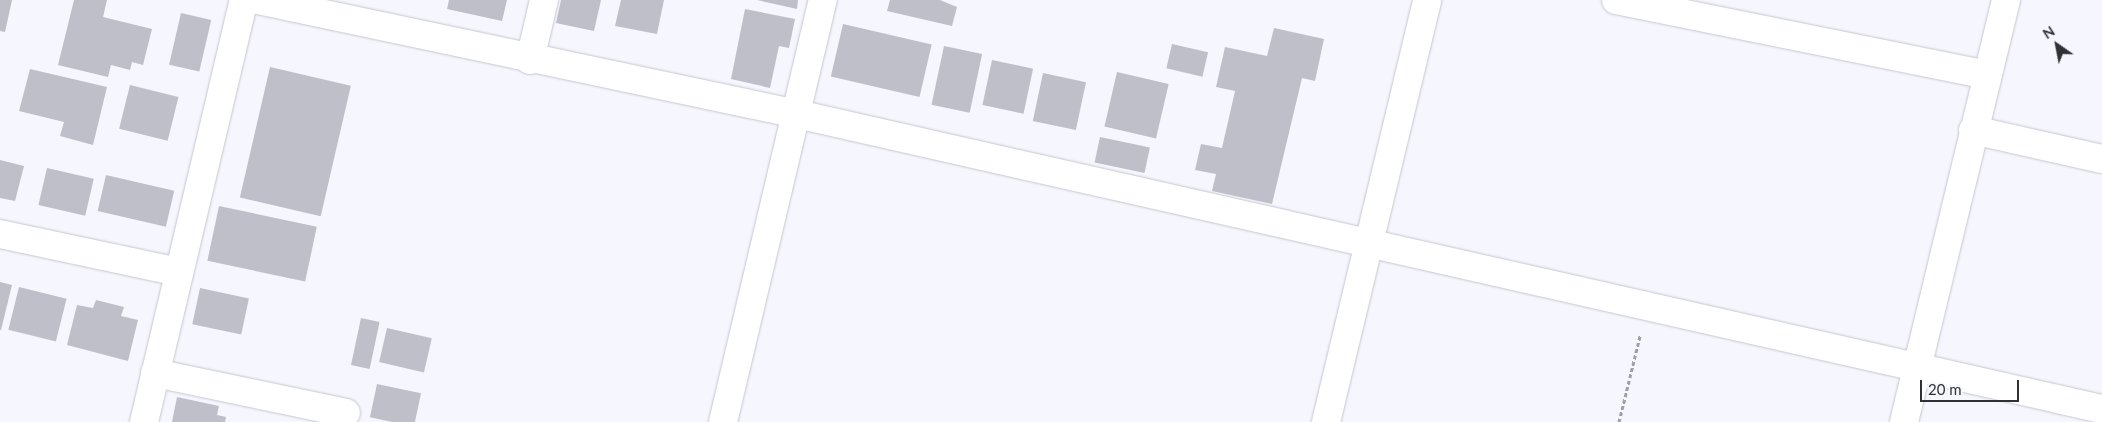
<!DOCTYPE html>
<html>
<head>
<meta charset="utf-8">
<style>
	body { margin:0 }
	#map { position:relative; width:2102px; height:422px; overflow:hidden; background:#f6f6fe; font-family:Lato,sans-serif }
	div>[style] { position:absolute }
	.building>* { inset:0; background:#bebfc8; transform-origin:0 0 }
	.path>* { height:3px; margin-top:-1.5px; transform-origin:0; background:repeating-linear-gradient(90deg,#9f9fa5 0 4px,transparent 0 6.5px) }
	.roads { filter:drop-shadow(0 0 1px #c5c6cf) drop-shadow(0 0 1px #c5c6cf) }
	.minor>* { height:28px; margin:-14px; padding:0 14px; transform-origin:14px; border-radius:14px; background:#fff }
	.tertiary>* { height:28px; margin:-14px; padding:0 14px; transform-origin:14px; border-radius:14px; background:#fff }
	span { translate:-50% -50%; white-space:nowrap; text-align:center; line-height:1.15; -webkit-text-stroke:4px #f6f6fe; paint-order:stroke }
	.north { position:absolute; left:2032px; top:20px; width:50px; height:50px; -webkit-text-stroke:4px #f6f6fe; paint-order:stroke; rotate:327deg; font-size:14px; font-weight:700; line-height:20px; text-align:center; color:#313135 }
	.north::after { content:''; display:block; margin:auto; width:18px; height:22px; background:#313135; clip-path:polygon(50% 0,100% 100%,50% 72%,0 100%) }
	.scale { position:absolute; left:1920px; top:380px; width:99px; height:22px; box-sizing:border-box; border:2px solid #313135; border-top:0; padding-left:6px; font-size:15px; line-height:18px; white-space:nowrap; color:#313135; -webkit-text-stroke:4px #f6f6fe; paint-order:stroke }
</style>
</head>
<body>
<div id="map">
	<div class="building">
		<div style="clip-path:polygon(0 0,12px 0,5px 32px,0 31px)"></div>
		<div style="clip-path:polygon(74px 0,107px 0,103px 17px,152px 29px,143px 65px,132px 62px,130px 70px,111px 65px,108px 77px,58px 65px)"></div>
		<div style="clip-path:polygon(449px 0,507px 0,502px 21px,447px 9px)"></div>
		<div style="clip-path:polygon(561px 0,601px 0,594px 31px,556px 23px)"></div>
		<div style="clip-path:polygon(621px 0,664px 0,657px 34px,615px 26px)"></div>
		<div style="clip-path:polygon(757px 0,798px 0,797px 9px)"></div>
		<div style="clip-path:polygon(890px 0,940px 0,957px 7px,952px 26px,887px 11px)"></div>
		<div style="clip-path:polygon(745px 9px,795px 19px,789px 48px,779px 46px,770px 88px,731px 79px)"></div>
		<div style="left:181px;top:13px;width:31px;height:53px;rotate:13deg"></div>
		<div style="left:843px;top:24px;width:91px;height:54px;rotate:13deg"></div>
		<div style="clip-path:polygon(1274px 28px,1324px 39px,1315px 81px,1302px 78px,1272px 204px,1212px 191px,1216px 174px,1195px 170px,1201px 144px,1222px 148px,1235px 91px,1216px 87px,1225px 47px,1267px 56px)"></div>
		<div style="left:1172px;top:44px;width:37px;height:25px;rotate:13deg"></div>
		<div style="left:944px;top:46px;width:39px;height:60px;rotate:12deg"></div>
		<div style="left:992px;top:60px;width:42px;height:46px;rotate:12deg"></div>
		<div style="left:270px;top:67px;width:83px;height:134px;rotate:13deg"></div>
		<div style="clip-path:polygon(30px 69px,107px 87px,93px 145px,60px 136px,64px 122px,19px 111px)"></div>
		<div style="left:1117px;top:72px;width:53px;height:56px;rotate:13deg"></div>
		<div style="left:1043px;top:73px;width:44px;height:49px;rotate:12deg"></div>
		<div style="left:130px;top:85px;width:50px;height:45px;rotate:14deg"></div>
		<div style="left:1100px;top:137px;width:51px;height:26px;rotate:12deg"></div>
		<div style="clip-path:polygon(0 160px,24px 166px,15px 201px,0 198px)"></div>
		<div style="left:47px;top:168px;width:48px;height:38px;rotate:13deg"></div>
		<div style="left:106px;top:175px;width:70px;height:37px;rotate:13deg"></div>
		<div style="left:219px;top:206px;width:100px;height:56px;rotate:12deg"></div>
		<div style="clip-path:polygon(0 282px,12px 285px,1px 330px,0 330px)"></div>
		<div style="left:19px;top:287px;width:49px;height:44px;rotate:14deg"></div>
		<div style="left:200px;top:288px;width:50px;height:37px;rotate:12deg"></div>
		<div style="clip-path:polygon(96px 300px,124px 307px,121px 316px,138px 320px,128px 361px,67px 345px,77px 305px,93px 308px)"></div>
		<div style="left:361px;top:318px;width:19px;height:48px;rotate:12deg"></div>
		<div style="left:387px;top:328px;width:46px;height:35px;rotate:13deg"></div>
		<div style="left:377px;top:384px;width:45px;height:34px;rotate:12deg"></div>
		<div style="clip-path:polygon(177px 397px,219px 406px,217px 415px,226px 417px,225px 422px,172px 422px)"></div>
	</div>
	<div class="path">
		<div style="left:1619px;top:422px;width:89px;rotate:-76.3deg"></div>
	</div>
	<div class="roads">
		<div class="minor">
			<div style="left:258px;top:0;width:551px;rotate:11.94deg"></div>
			<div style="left:797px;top:114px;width:1338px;rotate:12.74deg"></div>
			<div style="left:1616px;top:0;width:379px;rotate:11.4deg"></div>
			<div style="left:530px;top:60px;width:62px;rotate:-76.9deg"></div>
			<div style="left:1973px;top:130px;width:132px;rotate:12.7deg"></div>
			<div style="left:0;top:234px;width:183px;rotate:12deg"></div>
			<div style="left:1917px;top:368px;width:379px;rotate:-76.4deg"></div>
			<div style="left:155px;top:373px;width:195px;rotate:11.8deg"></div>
			<div style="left:144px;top:422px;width:434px;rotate:-76.7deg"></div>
			<div style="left:723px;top:422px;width:434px;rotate:-76.7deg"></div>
		</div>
		<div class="tertiary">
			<div style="left:1326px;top:422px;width:434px;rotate:-76.5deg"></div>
			<div style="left:1904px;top:422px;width:56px;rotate:-76.5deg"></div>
		</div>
	</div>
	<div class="north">N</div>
	<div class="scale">20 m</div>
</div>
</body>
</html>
